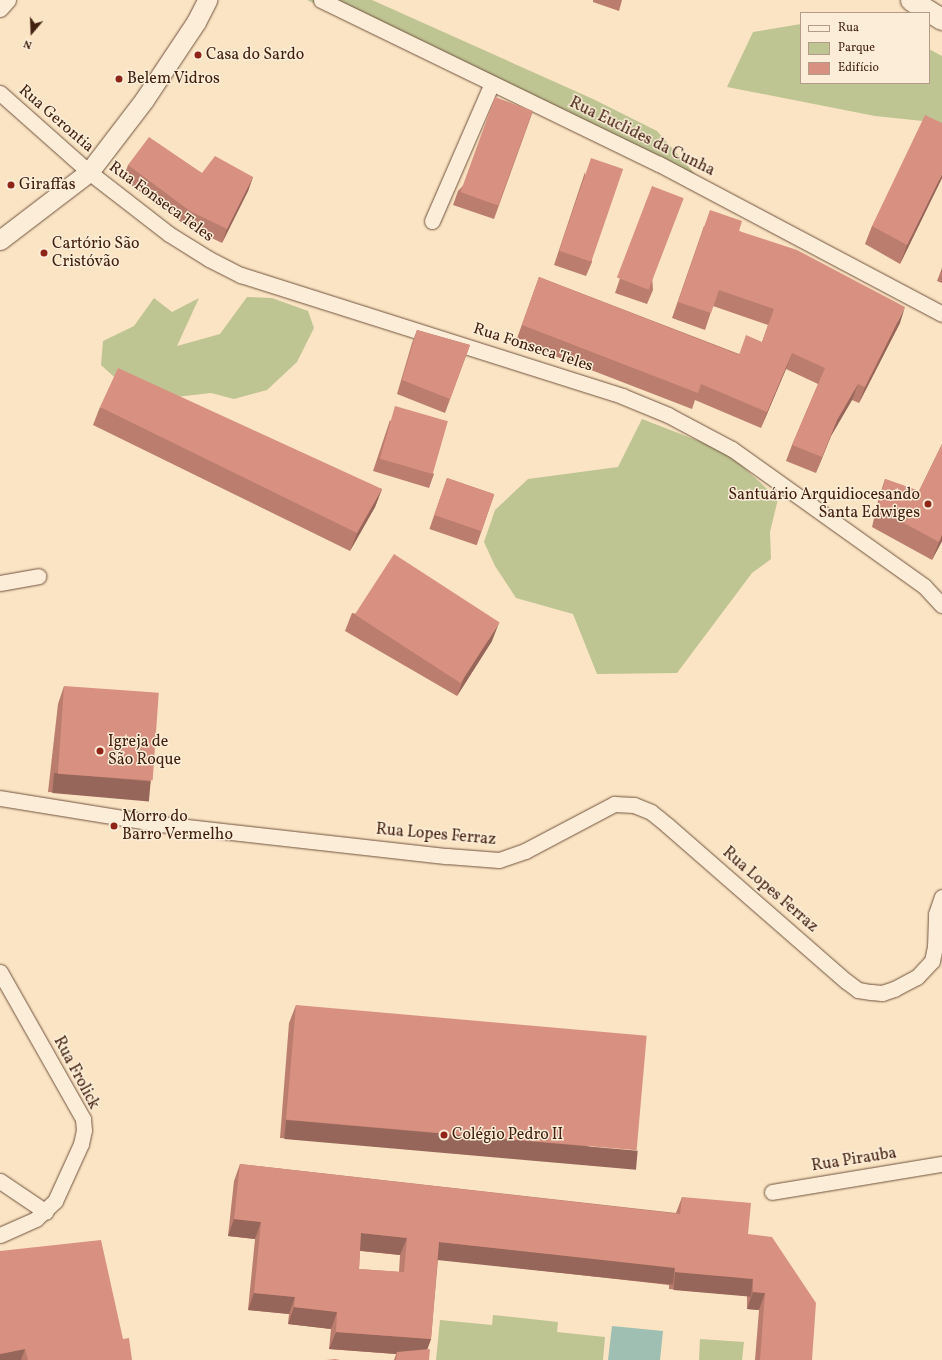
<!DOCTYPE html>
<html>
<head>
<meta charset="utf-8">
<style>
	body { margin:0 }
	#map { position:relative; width:942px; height:1360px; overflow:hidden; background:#fae4c3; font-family:Vollkorn,serif }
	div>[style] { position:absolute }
	.green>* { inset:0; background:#bfc493 }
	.water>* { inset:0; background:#9ebfb1 }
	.roads { filter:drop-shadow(0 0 1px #71523e) drop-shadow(0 0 1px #71523e) }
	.minor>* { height:15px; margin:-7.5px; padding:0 7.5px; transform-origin:7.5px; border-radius:7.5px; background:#fcedd8 }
	.tertiary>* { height:19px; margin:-9.5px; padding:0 9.5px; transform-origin:9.5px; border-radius:9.5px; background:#fcedd8 }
	.secondary>* { height:21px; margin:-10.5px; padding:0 10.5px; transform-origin:10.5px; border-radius:10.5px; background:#fcedd8 }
	.wall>* { inset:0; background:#ba7d6e; transform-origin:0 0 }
	.shaded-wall>* { inset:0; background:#97665a; transform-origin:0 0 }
	.building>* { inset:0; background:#d89180; transform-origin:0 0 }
	.dots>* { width:11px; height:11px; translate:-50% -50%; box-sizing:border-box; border:2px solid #fcedd8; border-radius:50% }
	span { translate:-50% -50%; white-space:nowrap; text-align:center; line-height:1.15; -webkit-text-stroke:3px #fcedd8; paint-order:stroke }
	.poi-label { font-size:16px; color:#432111 }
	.left { translate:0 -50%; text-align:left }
	.right { translate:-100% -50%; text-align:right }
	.street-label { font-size:16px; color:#432111 }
	.legend { position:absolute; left:800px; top:12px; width:130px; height:72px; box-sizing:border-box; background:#fcedd8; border:1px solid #b29b88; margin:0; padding:5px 7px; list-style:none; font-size:12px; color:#432111 }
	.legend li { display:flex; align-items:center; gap:8px; height:20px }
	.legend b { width:20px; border:1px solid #b29b88 }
	.north { position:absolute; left:12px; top:12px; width:40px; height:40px; -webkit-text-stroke:3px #fcedd8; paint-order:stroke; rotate:199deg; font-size:11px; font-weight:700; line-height:16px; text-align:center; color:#432111 }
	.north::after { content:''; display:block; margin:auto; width:14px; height:18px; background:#432111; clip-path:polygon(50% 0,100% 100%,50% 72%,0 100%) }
</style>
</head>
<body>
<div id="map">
	<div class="green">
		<div style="clip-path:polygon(307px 0,372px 0,593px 99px,657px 131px,710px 191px,471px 80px)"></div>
		<div style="clip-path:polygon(801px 24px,801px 83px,929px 83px,929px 49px,942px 56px,942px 123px,875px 116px,727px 87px,753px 32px)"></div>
		<div style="clip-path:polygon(247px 297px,272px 298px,308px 311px,314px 328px,297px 362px,267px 390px,234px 399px,211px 393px,176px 397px,123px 385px,101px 365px,103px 341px,134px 326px,154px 298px,172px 312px,199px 298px,177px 346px,220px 334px)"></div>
		<div style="clip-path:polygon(642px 419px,727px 452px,778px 499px,770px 532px,771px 559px,752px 573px,677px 673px,597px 674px,573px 614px,516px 598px,495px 566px,484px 542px,495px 510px,528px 479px,618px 467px)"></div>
		<div style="clip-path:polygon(493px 1315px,558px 1322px,557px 1332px,605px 1337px,603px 1360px,436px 1360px,440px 1320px,492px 1325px)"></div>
		<div style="clip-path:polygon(700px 1339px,744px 1342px,742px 1360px,699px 1360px)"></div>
	</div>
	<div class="water">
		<div style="clip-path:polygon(612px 1326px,663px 1331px,660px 1360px,608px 1360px)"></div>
	</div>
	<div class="roads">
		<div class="minor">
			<div style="left:321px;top:0;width:376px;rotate:25.9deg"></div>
			<div style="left:659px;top:164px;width:320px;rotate:27.9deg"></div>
			<div style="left:0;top:9px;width:12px;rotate:-48deg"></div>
			<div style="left:0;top:93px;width:119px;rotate:41.6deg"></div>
			<div style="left:89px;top:172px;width:101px;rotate:37.8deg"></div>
			<div style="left:169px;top:234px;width:47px;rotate:32deg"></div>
			<div style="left:209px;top:259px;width:36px;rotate:27deg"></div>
			<div style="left:241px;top:275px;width:400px;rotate:17.6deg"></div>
			<div style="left:622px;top:396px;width:50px;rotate:22.4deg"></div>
			<div style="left:668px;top:415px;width:72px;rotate:28deg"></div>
			<div style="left:732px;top:449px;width:236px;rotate:35.5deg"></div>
			<div style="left:924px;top:586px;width:26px;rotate:47deg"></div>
			<div style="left:432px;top:221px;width:150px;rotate:-66.5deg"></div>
			<div style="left:0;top:583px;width:39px;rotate:-10deg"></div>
			<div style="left:0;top:798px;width:162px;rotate:9.2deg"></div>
			<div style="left:160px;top:824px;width:289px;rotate:6.4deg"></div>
			<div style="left:447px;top:856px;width:52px;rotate:4.4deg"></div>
			<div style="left:499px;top:860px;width:28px;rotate:-19deg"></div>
			<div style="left:525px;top:851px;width:101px;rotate:-27.8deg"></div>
			<div style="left:614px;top:804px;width:20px;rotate:3deg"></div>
			<div style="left:634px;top:805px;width:18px;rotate:22deg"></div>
			<div style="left:651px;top:812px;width:21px;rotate:39deg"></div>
			<div style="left:667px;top:825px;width:237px;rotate:41.1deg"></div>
			<div style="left:846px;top:981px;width:15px;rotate:37deg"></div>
			<div style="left:858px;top:990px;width:13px;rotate:9deg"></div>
			<div style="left:871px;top:992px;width:11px;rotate:5deg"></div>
			<div style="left:882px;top:993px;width:13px;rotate:-18deg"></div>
			<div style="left:894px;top:989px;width:26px;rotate:-28deg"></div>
			<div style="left:917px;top:977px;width:22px;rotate:-47deg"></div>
			<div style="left:932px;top:961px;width:14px;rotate:-78deg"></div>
			<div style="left:935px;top:947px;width:33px;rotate:-88deg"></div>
			<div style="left:936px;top:914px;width:18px;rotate:-71deg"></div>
			<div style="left:0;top:972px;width:169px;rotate:60.5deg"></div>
			<div style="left:83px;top:1119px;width:11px;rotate:85deg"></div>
			<div style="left:84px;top:1130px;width:14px;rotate:102deg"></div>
			<div style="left:81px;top:1144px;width:63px;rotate:114.5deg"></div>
			<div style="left:55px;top:1201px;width:26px;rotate:137deg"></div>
			<div style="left:36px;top:1219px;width:39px;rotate:156deg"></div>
			<div style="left:0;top:1181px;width:55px;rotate:34deg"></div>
			<div style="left:772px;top:1192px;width:172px;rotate:-9.4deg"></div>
		</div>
		<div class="tertiary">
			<div style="left:0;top:240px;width:112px;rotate:-37.4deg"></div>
			<div style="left:89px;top:172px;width:91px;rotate:-52.6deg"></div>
			<div style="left:144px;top:100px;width:94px;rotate:-56.3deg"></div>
			<div style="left:196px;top:22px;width:25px;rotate:-63deg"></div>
		</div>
		<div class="secondary">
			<div style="left:911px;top:0;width:36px;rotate:32deg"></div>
		</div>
	</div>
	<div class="wall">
		<div style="clip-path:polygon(593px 0,622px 0,619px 11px,593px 2px)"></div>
		<div style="clip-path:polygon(533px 111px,494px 219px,453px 205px,458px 191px)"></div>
		<div style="clip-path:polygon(128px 165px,202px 173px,253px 177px,248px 191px,222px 243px,185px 225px,123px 179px)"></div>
		<div style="clip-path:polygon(585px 172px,592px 262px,586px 276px,554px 265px)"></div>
		<div style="clip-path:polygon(942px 178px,900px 264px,865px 244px,872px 226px)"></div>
		<div style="clip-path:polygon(647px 200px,653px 290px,647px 304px,615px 293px)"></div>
		<div style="clip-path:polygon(704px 226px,739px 231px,900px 323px,859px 403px,852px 400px,831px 436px,816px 473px,786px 461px,792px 445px,818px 384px,786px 369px,761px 428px,695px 400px,692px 409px,516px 341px,539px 277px,739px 354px,762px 342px,768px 325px,713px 306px,705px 330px,672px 318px)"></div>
		<div style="clip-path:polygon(942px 268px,942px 283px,937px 281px)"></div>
		<div style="clip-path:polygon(417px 330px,470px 345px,445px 413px,397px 394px,412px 343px)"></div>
		<div style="clip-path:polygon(100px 407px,382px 489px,375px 507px,350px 551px,93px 425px)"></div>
		<div style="clip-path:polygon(390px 420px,434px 474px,429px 488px,373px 471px)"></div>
		<div style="clip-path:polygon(942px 444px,942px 541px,932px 560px,872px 527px,879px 497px,885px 479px,919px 491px)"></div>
		<div style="left:447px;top:478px;width:50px;height:54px;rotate:19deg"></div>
		<div style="clip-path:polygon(352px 613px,492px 641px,457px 696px,345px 631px)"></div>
		<div style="clip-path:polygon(64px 686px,151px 781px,145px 799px,48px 792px,58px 704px)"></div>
		<div style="clip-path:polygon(296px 1005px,631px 1167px,280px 1138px,289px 1023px)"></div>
		<div style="clip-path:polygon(evenodd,240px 1164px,676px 1213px,682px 1197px,748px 1234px,812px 1360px,755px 1360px,759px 1310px,747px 1309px,747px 1296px,669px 1289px,669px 1285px,438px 1259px,431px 1339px,427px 1349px,429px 1360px,394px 1360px,396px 1354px,329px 1349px,331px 1329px,288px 1324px,289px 1314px,248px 1310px,255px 1239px,228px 1236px,234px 1181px,240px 1164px,360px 1251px,400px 1255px,399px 1272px,359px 1269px,360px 1251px)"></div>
		<div style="clip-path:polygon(0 1251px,123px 1339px,132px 1360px,0 1360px)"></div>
	</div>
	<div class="shaded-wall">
		<div style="clip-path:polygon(942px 174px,942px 178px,900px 264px,907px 245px)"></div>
		<div style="clip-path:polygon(253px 177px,248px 191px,222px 243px,227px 229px)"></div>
		<div style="clip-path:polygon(905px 307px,900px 323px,859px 403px,865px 387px)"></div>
		<div style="clip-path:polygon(792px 353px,786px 369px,761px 428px,767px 412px)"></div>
		<div style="clip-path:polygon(858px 384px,852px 400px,831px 436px,816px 473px,822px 457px,837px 420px)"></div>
		<div style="clip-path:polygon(382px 489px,375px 507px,350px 551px,357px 533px)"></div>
		<div style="clip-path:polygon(942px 535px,942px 541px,932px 560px,939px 542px)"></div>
		<div style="clip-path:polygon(499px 623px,492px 641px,457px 696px,464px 678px)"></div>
		<div style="left:54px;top:773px;width:97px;height:20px;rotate:5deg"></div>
		<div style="left:286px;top:1120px;width:353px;height:19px;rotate:5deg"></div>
		<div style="clip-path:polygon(234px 1219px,261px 1222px,255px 1239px,228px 1236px)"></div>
		<div style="clip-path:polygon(361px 1233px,407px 1238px,400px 1255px,354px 1250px)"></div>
		<div style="left:439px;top:1242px;width:237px;height:18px;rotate:6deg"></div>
		<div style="left:675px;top:1272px;width:78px;height:18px;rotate:5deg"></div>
		<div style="clip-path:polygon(753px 1292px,765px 1293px,759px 1310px,747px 1309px)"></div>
		<div style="clip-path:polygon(254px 1293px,295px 1297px,289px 1314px,248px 1310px)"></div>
		<div style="clip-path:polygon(294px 1307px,337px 1312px,331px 1329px,288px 1324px)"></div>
		<div style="clip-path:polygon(336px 1332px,431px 1339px,425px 1356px,397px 1352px,396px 1354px,329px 1349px)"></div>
		<div style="clip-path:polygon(25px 1349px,21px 1360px,0 1360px,0 1354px)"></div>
	</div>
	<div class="building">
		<div style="left:495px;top:97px;width:40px;height:101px;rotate:20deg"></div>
		<div style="clip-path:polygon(925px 115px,942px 123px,942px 174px,907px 245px,872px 226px)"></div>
		<div style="clip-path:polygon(149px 137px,202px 173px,215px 156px,253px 177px,227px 229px,190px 211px,128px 165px)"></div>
		<div style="left:591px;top:158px;width:34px;height:98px;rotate:19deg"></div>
		<div style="left:652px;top:186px;width:34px;height:98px;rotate:21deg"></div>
		<div style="clip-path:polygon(710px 210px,742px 221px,739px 231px,797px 250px,905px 307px,865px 387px,858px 384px,837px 420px,822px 457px,792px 445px,825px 368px,792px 353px,767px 412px,701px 384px,698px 393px,522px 325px,539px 277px,739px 355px,746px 335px,762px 342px,774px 309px,719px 290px,711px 313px,678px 302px)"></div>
		<div style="clip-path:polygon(417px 330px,470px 345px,450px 399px,402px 380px)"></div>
		<div style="clip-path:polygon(118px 368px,382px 489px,357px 533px,100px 407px)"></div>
		<div style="left:395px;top:406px;width:55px;height:55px;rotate:16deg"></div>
		<div style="clip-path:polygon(942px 444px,942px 535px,939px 542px,878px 509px,885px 479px,919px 491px)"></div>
		<div style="left:447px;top:478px;width:50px;height:39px;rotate:19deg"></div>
		<div style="left:394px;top:554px;width:126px;height:72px;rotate:33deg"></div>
		<div style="left:64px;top:686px;width:95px;height:88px;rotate:4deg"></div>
		<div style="left:296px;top:1005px;width:352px;height:115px;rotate:5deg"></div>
		<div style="clip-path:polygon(evenodd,240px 1164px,680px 1214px,682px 1197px,751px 1203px,748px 1234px,772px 1237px,816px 1303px,812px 1360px,760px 1360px,765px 1293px,753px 1292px,753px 1279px,675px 1272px,675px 1268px,439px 1242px,431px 1339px,336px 1332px,337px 1312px,294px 1307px,295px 1297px,254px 1293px,261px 1222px,234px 1219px,240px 1164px,361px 1233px,407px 1238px,404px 1272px,359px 1269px,361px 1233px)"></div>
		<div style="clip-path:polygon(101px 1240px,123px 1339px,129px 1338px,132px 1360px,28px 1360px,25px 1349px,0 1354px,0 1251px)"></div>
		<div style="clip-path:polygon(430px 1349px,429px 1360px,396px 1360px,397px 1352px)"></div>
		<div style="clip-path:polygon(335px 1359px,340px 1360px,326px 1360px)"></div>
	</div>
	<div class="dots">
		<div style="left:198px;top:55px;background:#8f2418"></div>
		<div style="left:119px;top:79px;background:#8f2418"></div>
		<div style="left:11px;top:185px;background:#8f2418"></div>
		<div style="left:44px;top:253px;background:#8f2418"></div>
		<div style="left:928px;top:504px;background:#8f2418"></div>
		<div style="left:100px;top:751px;background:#8f2418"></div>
		<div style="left:114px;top:826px;background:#8f2418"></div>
		<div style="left:444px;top:1135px;background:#8f2418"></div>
	</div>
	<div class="poi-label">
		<span class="left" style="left:206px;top:55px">Casa do Sardo</span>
		<span class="left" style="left:127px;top:79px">Belem Vidros</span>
		<span class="left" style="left:19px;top:185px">Giraffas</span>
		<span class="left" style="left:52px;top:253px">Cartório São<br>Cristóvão</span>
		<span class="right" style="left:920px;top:504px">Santuário Arquidiocesando<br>Santa Edwiges</span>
		<span class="left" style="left:108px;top:751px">Igreja de<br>São Roque</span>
		<span class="left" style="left:122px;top:826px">Morro do<br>Barro Vermelho</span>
		<span class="left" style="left:452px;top:1135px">Colégio Pedro II</span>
	</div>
	<div class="street-label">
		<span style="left:56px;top:119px;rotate:41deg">Rua Gerontia</span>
		<span style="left:642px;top:137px;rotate:26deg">Rua Euclides da Cunha</span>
		<span style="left:161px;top:202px;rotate:36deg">Rua Fonseca Teles</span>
		<span style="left:533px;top:348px;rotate:18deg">Rua Fonseca Teles</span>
		<span style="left:436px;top:835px;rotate:5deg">Rua Lopes Ferraz</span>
		<span style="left:770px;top:890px;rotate:41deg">Rua Lopes Ferraz</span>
		<span style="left:76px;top:1073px;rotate:62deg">Rua Frolick</span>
		<span style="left:854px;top:1160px;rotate:-9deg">Rua Pirauba</span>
	</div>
	<ul class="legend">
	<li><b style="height:5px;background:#fcedd8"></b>Rua</li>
	<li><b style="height:11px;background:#bfc493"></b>Parque</li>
	<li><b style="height:11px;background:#d89180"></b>Edifício</li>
	</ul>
	<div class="north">N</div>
</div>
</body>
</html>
